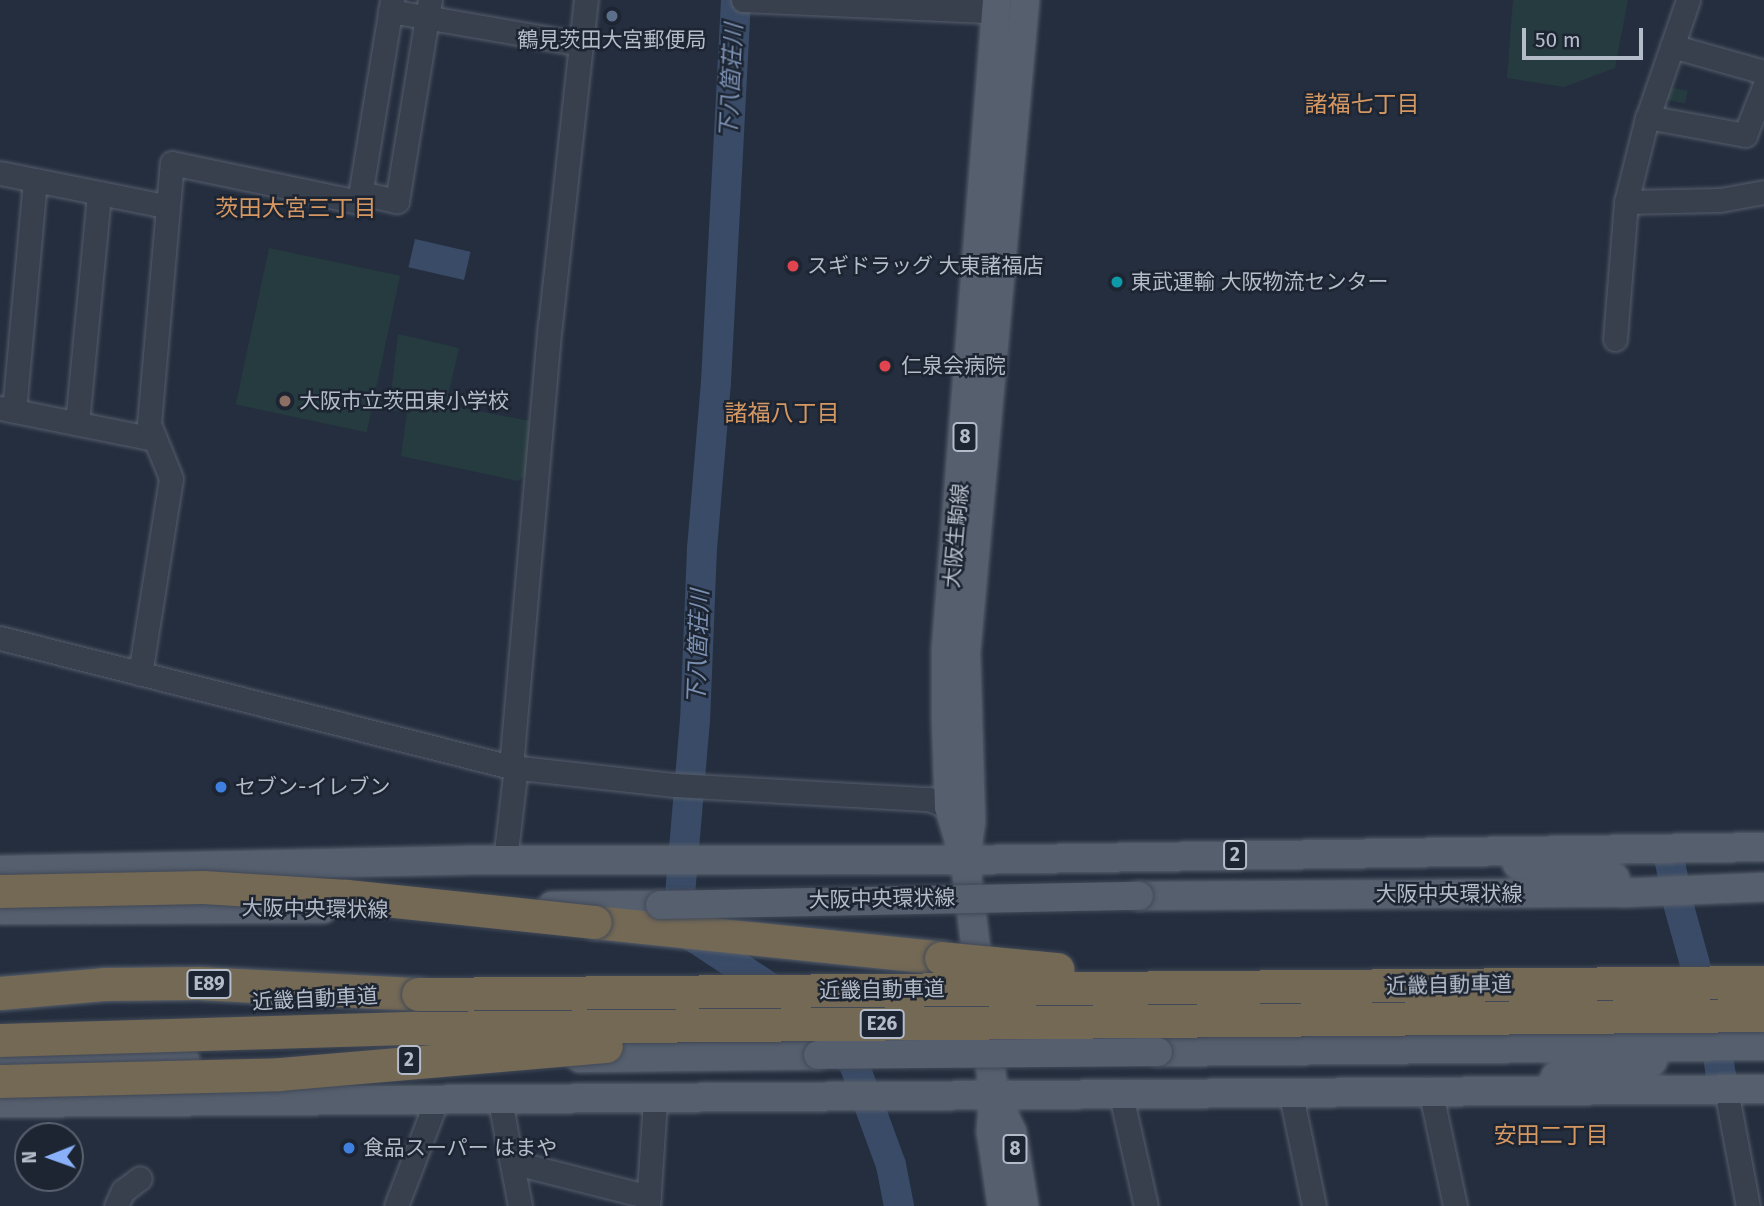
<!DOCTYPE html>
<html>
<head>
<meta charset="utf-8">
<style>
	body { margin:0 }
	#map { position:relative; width:1764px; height:1206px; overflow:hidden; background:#242e3e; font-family:"Fira Sans","Noto Sans JP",sans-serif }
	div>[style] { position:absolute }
	.green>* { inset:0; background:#263b3f; transform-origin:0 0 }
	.water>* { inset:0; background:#394b67; transform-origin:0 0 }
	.river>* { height:30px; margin:-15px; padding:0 15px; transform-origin:15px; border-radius:15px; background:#394b67 }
	.roads { filter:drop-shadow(0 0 2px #565e6c) drop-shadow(0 0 2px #565e6c) }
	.minor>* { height:23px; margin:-11.5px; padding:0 11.5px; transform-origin:11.5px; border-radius:11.5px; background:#38404e }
	.major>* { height:28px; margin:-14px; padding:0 14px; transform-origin:14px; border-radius:14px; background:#565f6e }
	.highway>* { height:33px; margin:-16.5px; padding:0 16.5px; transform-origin:16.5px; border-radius:16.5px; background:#746955 }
	.bridges { filter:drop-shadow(0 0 2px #414957) drop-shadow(0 0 2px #414957) }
	.major-bridge>* { height:28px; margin:-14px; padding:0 14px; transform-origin:14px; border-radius:14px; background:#565f6e }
	.highway-bridge>* { height:33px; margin:-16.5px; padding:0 16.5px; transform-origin:16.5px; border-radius:16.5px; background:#746955 }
	.dots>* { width:19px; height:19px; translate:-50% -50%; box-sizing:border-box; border:4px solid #1d2533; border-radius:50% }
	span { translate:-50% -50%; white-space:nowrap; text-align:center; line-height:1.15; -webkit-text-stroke:5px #1d2533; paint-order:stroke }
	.shield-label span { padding:2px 5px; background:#1d2533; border:2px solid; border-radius:5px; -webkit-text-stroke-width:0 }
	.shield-label { font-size:19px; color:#b4bbc9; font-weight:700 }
	.poi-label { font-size:21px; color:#b4bbc9 }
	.left { translate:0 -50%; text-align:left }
	.street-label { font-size:21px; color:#b4bbc9 }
	.water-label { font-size:23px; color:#7b90b1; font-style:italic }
	.neighbourhood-label { font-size:23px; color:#d69862 }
	.north { position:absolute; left:14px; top:1122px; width:70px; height:70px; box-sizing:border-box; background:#1d2533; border:2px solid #59616f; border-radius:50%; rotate:269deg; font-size:19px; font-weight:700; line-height:28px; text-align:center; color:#b4bbc9 }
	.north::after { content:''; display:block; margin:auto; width:24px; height:32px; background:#89b0f9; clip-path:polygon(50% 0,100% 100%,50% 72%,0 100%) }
	.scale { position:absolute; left:1522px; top:28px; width:121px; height:32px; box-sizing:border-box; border:4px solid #b4bbc9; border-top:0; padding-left:9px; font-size:21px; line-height:24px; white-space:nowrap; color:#b4bbc9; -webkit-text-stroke:5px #1d2533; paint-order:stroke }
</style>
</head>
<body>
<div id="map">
	<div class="green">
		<div style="clip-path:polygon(1513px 0,1628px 0,1615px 68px,1564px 87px,1507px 78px)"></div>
		<div style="left:1668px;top:87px;width:20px;height:13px;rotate:11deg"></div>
		<div style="left:269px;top:248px;width:134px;height:160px;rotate:12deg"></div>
		<div style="clip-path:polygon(398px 334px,459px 348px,446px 405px,530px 421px,526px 475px,518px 481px,401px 456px,407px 413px,389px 410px)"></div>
	</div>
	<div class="water">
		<div style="left:415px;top:239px;width:57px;height:29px;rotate:13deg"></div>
	</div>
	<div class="river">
		<div style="left:736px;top:0;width:383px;rotate:93deg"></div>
		<div style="left:716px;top:382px;width:167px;rotate:94.8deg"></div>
		<div style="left:702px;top:548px;width:172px;rotate:92.3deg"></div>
		<div style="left:695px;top:720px;width:177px;rotate:94.9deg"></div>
		<div style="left:680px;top:896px;width:42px;rotate:73.3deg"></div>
		<div style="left:692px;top:936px;width:110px;rotate:33.5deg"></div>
		<div style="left:1669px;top:858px;width:19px;rotate:78deg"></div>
		<div style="left:1678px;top:903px;width:105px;rotate:74.5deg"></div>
		<div style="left:831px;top:1039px;width:34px;rotate:47deg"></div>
		<div style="left:854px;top:1064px;width:108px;rotate:69.9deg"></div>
		<div style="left:891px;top:1165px;width:42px;rotate:79deg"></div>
		<div style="left:1719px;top:1063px;width:18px;rotate:81deg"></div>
	</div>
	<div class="roads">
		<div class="minor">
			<div style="left:743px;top:0;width:269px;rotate:2.6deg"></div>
			<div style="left:390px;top:11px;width:194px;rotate:9.8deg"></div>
			<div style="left:1672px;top:46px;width:96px;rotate:15.8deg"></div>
			<div style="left:1647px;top:117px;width:100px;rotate:10.4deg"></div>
			<div style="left:1745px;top:135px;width:52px;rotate:-68.4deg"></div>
			<div style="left:0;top:173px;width:168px;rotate:11.3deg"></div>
			<div style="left:361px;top:193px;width:37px;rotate:13deg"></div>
			<div style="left:397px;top:201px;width:204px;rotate:-80.7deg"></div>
			<div style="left:1626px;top:202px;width:82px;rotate:-76deg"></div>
			<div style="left:1646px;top:122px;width:129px;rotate:-71deg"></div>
			<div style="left:1615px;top:339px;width:137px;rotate:-85.4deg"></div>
			<div style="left:1626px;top:202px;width:94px;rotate:-1.2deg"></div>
			<div style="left:1720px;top:200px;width:45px;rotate:-10.3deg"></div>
			<div style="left:0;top:408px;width:157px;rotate:11.4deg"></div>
			<div style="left:14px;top:411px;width:232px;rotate:-84.8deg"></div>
			<div style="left:77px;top:423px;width:231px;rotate:-84.5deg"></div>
			<div style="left:0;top:638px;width:527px;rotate:14.17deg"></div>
			<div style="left:511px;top:767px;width:165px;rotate:6.3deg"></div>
			<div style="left:675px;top:785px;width:254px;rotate:3.2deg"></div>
			<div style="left:929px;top:799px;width:22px;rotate:22deg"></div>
			<div style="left:140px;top:674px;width:198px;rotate:-81deg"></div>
			<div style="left:171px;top:478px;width:58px;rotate:-112.2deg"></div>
			<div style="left:149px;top:424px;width:262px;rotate:-85deg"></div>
			<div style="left:172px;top:163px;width:191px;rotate:11.8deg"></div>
			<div style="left:359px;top:202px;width:205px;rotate:-80.7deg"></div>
			<div style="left:511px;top:767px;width:444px;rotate:-85deg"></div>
			<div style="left:550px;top:325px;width:327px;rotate:-83.7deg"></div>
			<div style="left:505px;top:860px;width:94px;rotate:-83.3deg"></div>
			<div style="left:1430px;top:1089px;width:120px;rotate:77.9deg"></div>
			<div style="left:1290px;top:1090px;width:118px;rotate:78.3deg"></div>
			<div style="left:1726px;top:1090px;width:118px;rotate:79.3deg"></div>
			<div style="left:1120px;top:1091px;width:118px;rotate:77.3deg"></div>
			<div style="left:500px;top:1101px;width:107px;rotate:79.2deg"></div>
			<div style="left:512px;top:1162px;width:141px;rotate:14.3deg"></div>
			<div style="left:116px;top:1206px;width:17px;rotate:-65deg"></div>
			<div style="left:123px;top:1191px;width:21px;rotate:-37deg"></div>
			<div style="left:396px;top:1206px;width:111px;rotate:-69deg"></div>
			<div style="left:648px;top:1206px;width:106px;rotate:-86.2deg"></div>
		</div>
		<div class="major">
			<div style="left:997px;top:0;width:652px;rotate:94.49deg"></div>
			<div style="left:946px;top:650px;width:67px;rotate:90deg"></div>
			<div style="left:946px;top:717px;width:90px;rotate:88.1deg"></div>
			<div style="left:949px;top:807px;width:55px;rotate:73.2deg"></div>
			<div style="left:965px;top:860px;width:237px;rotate:83deg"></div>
			<div style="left:994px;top:1095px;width:37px;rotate:95deg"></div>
			<div style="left:991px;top:1132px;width:75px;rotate:81.5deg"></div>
			<div style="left:966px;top:857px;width:35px;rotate:-82deg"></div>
			<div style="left:971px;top:822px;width:170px;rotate:-91.7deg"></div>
			<div style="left:966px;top:652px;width:655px;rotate:-84.83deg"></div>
			<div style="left:1517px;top:864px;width:99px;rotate:8.1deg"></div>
			<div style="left:0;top:870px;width:467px;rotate:-1.2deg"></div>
			<div style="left:467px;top:860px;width:498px"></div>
			<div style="left:965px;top:860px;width:799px;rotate:-0.93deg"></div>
			<div style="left:1139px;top:896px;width:484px;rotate:-0.4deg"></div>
			<div style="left:1623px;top:893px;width:141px;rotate:-2.4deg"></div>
			<div style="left:552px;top:906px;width:108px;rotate:-0.5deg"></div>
			<div style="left:0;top:910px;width:323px;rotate:-0.2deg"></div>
			<div style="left:1158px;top:1052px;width:606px;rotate:-0.57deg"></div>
			<div style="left:580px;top:1058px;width:238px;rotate:-0.7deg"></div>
			<div style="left:0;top:1063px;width:185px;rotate:-0.9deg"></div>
			<div style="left:1555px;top:1077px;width:99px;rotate:-9.3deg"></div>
			<div style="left:994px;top:1095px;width:41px;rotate:64.1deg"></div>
			<div style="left:1012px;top:1132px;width:75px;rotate:80.8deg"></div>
			<div style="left:0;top:1103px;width:1764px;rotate:-0.45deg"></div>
		</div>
		<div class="highway">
			<div style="left:595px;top:922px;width:348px;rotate:5.9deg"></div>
			<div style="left:0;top:993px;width:104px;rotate:-4.9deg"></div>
			<div style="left:104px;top:984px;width:94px;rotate:-0.6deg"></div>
			<div style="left:198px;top:983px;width:220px;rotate:2.9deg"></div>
		</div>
	</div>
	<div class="bridges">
		<div class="major-bridge">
			<div style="left:660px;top:905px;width:479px;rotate:-1.1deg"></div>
			<div style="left:818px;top:1055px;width:340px;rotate:-0.5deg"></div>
		</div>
		<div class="highway-bridge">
			<div style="left:0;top:891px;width:203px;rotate:-1.1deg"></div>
			<div style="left:203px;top:887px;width:144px;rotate:3.6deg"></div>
			<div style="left:347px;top:896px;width:249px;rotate:6deg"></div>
			<div style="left:941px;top:958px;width:117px;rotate:5.4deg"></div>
			<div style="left:418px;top:994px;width:1346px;rotate:-0.51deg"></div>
			<div style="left:0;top:1040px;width:416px;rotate:-1.7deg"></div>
			<div style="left:416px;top:1028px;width:1348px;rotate:-0.55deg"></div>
			<div style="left:0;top:1081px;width:280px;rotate:-1.4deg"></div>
			<div style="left:280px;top:1074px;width:327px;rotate:-4.9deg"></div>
		</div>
	</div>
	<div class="dots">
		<div style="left:612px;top:16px;background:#5c6f8a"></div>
		<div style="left:793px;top:266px;background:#e0444e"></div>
		<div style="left:1117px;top:282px;background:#0f9aa8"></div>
		<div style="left:885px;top:366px;background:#e0444e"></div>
		<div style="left:285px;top:401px;background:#8d6e63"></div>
		<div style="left:221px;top:787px;background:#3f7fe0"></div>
		<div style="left:349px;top:1148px;background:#3f7fe0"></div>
	</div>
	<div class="shield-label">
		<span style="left:965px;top:437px">8</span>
		<span style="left:1235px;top:855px">2</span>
		<span style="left:209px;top:984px">E89</span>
		<span style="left:882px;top:1024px">E26</span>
		<span style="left:409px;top:1060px">2</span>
		<span style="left:1015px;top:1149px">8</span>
	</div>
	<div class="poi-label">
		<span style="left:612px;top:40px">鶴見茨田大宮郵便局</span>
		<span class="left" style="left:807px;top:266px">スギドラッグ 大東諸福店</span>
		<span class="left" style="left:1131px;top:282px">東武運輸 大阪物流センター</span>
		<span class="left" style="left:901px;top:366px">仁泉会病院</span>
		<span class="left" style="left:299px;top:401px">大阪市立茨田東小学校</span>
		<span class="left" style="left:235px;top:787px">セブン-イレブン</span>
		<span class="left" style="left:363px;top:1148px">食品スーパー はまや</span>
	</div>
	<div class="street-label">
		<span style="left:956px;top:536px;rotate:-85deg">大阪生駒線</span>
		<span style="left:1449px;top:894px">大阪中央環状線</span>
		<span style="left:882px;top:899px;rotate:-1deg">大阪中央環状線</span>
		<span style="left:315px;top:909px;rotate:1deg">大阪中央環状線</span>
		<span style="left:1449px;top:985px;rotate:-1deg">近畿自動車道</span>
		<span style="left:882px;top:990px;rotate:-1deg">近畿自動車道</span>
		<span style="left:315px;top:999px;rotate:-3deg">近畿自動車道</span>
	</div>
	<div class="water-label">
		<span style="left:731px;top:81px;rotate:-87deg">下八箇荘川</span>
		<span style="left:698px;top:647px;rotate:-88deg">下八箇荘川</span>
	</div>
	<div class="neighbourhood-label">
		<span style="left:1362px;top:104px">諸福七丁目</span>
		<span style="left:296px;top:208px">茨田大宮三丁目</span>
		<span style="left:782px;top:413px">諸福八丁目</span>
		<span style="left:1551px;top:1135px">安田二丁目</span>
	</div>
	<div class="north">N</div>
	<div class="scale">50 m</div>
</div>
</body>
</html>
